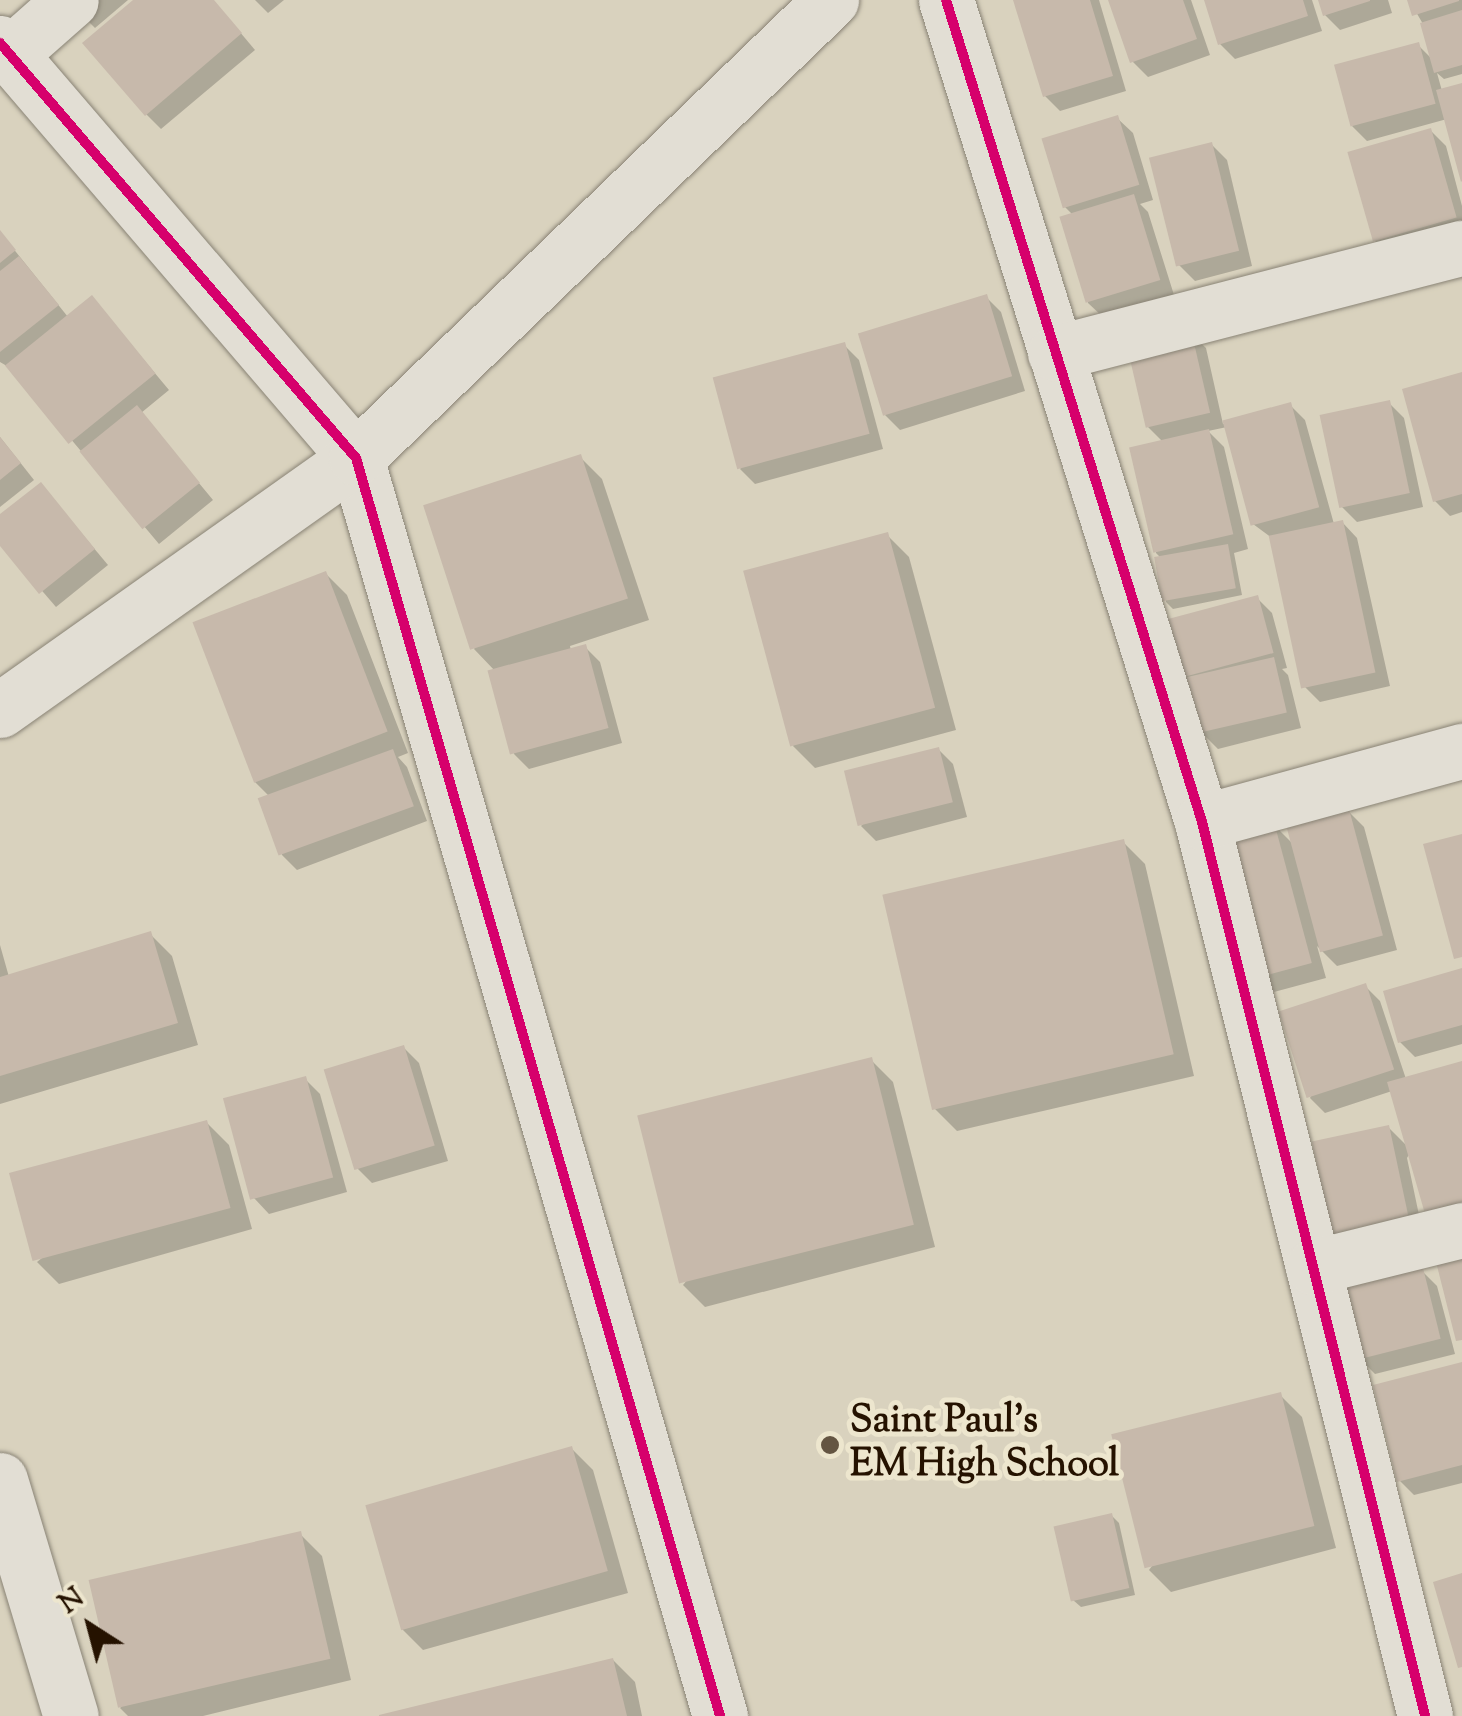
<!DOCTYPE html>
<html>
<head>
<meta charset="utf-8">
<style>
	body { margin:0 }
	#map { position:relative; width:1462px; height:1716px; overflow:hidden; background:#d9d2be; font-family:"Sorts Mill Goudy",serif }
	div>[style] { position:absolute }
	.shadow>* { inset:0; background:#0003 }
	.building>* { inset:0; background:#c7b9ab; transform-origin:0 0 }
	.roads { filter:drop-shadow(0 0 2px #898375) drop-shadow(0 0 2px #898375) }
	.street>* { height:55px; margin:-27.5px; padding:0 27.5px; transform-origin:27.5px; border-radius:27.5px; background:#e2ded4 }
	.cycleway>* { height:10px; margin:-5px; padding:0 5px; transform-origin:5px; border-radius:5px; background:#d6006c }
	.dots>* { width:28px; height:28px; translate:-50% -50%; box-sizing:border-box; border:5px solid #ede6ce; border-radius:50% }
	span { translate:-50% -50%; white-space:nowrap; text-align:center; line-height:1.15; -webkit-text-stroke:10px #ede6ce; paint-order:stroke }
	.poi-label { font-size:38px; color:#251200; font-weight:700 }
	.left { translate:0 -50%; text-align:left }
	.north { position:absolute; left:40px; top:1576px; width:100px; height:100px; -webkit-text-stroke:8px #ede6ce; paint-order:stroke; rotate:324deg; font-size:28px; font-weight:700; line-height:40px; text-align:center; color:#251200 }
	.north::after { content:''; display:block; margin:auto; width:35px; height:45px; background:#251200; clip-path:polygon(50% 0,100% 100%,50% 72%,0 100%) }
</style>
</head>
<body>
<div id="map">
	<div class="shadow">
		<div style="clip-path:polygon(67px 0,128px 0,95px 28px)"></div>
		<div style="clip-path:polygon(137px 0,213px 0,255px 50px,161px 129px,146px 114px)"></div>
		<div style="clip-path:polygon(255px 0,284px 0,268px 13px)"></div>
		<div style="clip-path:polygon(1015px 0,1099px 0,1126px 91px,1060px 111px,1045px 96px)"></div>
		<div style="clip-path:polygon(1111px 0,1191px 0,1210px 55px,1148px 77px,1132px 61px)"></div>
		<div style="clip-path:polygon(1206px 0,1312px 0,1322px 31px,1235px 59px,1220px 44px)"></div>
		<div style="clip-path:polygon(1321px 0,1388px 0,1392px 13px,1340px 30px,1325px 15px)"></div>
		<div style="clip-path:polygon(1409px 0,1462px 0,1462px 74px,1444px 79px,1437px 73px,1442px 91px,1462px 86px,1462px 176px,1447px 119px,1367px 141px,1352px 126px,1418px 45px,1433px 60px,1423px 24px)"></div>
		<div style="clip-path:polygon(1117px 118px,1133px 133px,1153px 200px,1140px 204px,1148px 212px,1174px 295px,1104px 318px,1088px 303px,1074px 216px,1065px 207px)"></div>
		<div style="clip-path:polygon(1431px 131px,1446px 146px,1462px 206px,1462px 235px,1389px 255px,1374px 240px)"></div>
		<div style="clip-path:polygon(1212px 145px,1227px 160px,1252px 266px,1195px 281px,1179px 265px)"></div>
		<div style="clip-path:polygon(0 232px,68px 317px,92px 298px,169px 390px,141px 413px,213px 500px,159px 544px,12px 369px,0 362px)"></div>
		<div style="clip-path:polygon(986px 297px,1001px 312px,1025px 391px,900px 430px,885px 415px)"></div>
		<div style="clip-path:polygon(1190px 333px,1206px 348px,1223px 424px,1290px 405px,1305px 420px,1334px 524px,1342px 522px,1357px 538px,1390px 686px,1320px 702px,1305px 687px,1272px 538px,1253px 524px,1227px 427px,1208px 431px,1224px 447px,1248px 549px,1234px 553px,1242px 595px,1173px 609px,1166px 602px,1163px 560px,1156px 553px,1164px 443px,1148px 427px)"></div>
		<div style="clip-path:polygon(844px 345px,859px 360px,883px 449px,755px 484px,740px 469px)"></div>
		<div style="clip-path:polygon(1462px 375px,1462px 512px,1450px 516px,1435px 501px)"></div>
		<div style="clip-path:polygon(1389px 403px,1404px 418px,1423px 507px,1357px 522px,1342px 507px)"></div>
		<div style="clip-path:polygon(0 437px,34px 480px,0 507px)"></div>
		<div style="clip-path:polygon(580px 457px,602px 479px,649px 620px,570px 646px,571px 651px,585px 647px,600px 662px,622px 743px,529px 769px,514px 754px,496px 672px,474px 649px)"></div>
		<div style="clip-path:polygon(41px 485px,108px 565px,56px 607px,0 542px,0 518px)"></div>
		<div style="clip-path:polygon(887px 535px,909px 557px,956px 730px,815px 768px,793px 746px)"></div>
		<div style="clip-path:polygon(326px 574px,347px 595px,408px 753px,398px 757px,407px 767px,427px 821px,297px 870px,282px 855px,270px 797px,255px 782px)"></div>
		<div style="clip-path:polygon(1257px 598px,1272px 613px,1287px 668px,1282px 669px,1288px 675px,1301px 728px,1218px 749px,1203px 734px,1185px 676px)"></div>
		<div style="clip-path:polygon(938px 749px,953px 764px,967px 817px,876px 841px,861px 826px)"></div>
		<div style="clip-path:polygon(1348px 811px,1364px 827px,1397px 950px,1337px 966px,1317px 946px,1326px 978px,1274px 992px,1259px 977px,1274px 825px,1294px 845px)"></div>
		<div style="clip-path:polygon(1123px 842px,1145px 864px,1194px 1076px,957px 1131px,935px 1109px)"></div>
		<div style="clip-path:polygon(150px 934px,172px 956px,198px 1045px,0 1104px,0 945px,9px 977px)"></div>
		<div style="clip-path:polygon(1462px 971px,1462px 1044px,1415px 1057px,1400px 1042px)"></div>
		<div style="clip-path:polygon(1365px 986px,1380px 1001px,1406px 1079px,1462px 1063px,1407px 1158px,1427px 1253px,1355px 1269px,1389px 1128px,1409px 1148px,1392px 1091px,1325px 1113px,1310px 1098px)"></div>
		<div style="clip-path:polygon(404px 1048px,419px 1063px,448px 1161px,372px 1183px,357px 1168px)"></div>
		<div style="clip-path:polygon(871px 1060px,893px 1082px,935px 1247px,705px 1307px,683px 1285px)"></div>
		<div style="clip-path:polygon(305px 1079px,320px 1094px,347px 1192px,269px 1214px,254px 1198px)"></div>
		<div style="clip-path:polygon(207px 1123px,229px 1145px,252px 1229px,59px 1284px,37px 1262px)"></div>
		<div style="clip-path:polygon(1422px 1271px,1437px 1286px,1455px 1354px,1375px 1374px,1360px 1359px)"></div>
		<div style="clip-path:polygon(1462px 1365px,1462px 1483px,1414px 1495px,1399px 1480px)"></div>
		<div style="clip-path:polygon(1280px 1395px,1302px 1417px,1336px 1548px,1171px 1592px,1149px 1570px)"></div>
		<div style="clip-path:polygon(571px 1448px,593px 1470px,628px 1593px,423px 1650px,401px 1628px)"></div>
		<div style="clip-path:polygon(1112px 1516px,1119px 1523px,1135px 1595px,1081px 1607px,1073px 1600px)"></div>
		<div style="clip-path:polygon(300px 1534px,322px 1556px,351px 1680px,203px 1716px,128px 1716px,120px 1708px)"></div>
		<div style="clip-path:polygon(613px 1660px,635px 1682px,642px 1716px,384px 1716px)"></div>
	</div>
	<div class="building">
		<div style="clip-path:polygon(133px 0,214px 0,242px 33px,145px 116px,82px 43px)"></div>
		<div style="clip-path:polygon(1013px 0,1090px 0,1113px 76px,1043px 97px)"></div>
		<div style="clip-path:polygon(1108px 0,1183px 0,1197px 39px,1130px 63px)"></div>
		<div style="clip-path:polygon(1204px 0,1303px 0,1308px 16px,1218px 45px)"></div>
		<div style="clip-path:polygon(1318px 0,1370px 0,1370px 1px,1323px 16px)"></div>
		<div style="clip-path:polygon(1407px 0,1459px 0,1459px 1px,1412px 16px)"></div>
		<div style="clip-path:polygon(1462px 10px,1462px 65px,1434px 73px,1420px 23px)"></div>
		<div style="left:1419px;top:42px;width:64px;height:88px;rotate:75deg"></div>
		<div style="clip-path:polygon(1462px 83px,1462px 181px,1461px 182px,1436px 90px)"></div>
		<div style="left:1118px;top:115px;width:73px;height:80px;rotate:73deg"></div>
		<div style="left:1431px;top:128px;width:93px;height:87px;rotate:74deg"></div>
		<div style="left:1212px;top:142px;width:112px;height:65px;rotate:76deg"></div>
		<div style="left:1134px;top:194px;width:90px;height:78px;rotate:73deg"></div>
		<div style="clip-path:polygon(0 230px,16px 250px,0 263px)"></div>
		<div style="clip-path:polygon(19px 256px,59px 305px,0 352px,0 271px)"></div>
		<div style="left:987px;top:294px;width:86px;height:135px;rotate:73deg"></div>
		<div style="left:92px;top:295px;width:101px;height:112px;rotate:51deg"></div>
		<div style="left:1191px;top:330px;width:85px;height:66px;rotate:77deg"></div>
		<div style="left:845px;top:342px;width:95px;height:137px;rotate:75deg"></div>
		<div style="clip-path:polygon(1462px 372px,1462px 494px,1433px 502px,1402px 389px)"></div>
		<div style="left:1390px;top:400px;width:95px;height:72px;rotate:78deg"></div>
		<div style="left:1291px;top:402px;width:109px;height:71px;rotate:75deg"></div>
		<div style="left:137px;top:405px;width:100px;height:74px;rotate:51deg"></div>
		<div style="left:1209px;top:429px;width:108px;height:82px;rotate:77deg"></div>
		<div style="clip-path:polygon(0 437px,21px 463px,0 480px)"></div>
		<div style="left:581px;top:454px;width:152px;height:166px;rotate:72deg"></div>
		<div style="clip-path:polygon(41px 482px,95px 549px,39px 594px,0 546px,0 514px)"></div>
		<div style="left:1343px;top:520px;width:156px;height:76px;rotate:78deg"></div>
		<div style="left:888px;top:532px;width:182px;height:150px;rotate:75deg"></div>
		<div style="left:1228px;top:544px;width:45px;height:75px;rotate:80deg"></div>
		<div style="left:326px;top:571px;width:172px;height:143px;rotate:69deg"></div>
		<div style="left:1258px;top:595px;width:60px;height:93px;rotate:75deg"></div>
		<div style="left:586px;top:644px;width:87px;height:102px;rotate:75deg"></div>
		<div style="left:1274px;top:657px;width:57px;height:90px;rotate:77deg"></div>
		<div style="left:939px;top:747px;width:57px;height:98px;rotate:76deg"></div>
		<div style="left:393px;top:749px;width:61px;height:144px;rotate:70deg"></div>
		<div style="left:1349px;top:809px;width:131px;height:65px;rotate:75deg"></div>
		<div style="left:1274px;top:822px;width:146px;height:56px;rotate:75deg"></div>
		<div style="clip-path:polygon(1462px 834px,1462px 957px,1454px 959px,1423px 844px)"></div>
		<div style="left:1124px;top:839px;width:221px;height:248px;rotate:77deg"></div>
		<div style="clip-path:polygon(151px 931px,178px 1023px,0 1076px,0 977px)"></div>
		<div style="clip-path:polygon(1462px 968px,1462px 1025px,1398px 1043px,1383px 991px)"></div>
		<div style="left:1366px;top:983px;width:91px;height:92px;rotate:72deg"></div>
		<div style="left:404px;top:1045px;width:105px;height:84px;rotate:73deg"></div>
		<div style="left:872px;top:1057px;width:173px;height:242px;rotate:76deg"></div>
		<div style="clip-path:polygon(1462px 1061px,1462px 1204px,1425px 1214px,1387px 1082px)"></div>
		<div style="left:306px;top:1076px;width:105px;height:86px;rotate:75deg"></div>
		<div style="left:207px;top:1120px;width:91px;height:205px;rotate:75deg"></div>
		<div style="left:1389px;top:1125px;width:116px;height:79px;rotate:78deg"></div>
		<div style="clip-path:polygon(1462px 1247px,1462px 1340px,1456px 1341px,1434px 1254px)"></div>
		<div style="left:1423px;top:1268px;width:73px;height:87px;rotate:76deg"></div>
		<div style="clip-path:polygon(1462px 1362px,1462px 1465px,1397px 1482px,1373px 1385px)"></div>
		<div style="left:1281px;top:1392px;width:138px;height:175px;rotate:76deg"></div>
		<div style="left:572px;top:1446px;width:130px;height:215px;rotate:74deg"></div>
		<div style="left:1112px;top:1513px;width:77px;height:60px;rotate:77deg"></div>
		<div style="left:301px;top:1531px;width:131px;height:218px;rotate:77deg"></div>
		<div style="clip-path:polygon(1462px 1573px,1462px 1667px,1458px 1668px,1433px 1582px)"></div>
		<div style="clip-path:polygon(613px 1658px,627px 1716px,379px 1716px,379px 1715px)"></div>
	</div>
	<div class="roads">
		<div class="street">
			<div style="left:946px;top:0;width:861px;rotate:72.7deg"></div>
			<div style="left:1202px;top:822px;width:921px;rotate:75.99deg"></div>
			<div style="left:0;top:43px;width:547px;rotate:49.38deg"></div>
			<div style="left:356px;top:458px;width:1310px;rotate:73.86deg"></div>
			<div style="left:10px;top:54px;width:81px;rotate:-41.5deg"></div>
			<div style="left:1055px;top:353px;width:420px;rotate:-14.5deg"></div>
			<div style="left:0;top:710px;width:436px;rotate:-35.3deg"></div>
			<div style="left:356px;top:458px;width:660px;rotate:-43.96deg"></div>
			<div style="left:1202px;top:822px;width:270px;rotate:-15.3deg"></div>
			<div style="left:1313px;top:1267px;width:154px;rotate:-13.9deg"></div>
			<div style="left:0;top:1480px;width:246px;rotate:73.3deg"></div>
		</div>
	</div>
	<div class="cycleway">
		<div style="left:946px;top:0;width:861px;rotate:72.7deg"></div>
		<div style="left:1202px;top:822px;width:921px;rotate:75.99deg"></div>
		<div style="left:0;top:43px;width:547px;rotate:49.38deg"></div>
		<div style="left:356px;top:458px;width:1310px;rotate:73.86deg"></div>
	</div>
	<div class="dots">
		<div style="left:830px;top:1445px;background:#645542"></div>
	</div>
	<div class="poi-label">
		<span class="left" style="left:850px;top:1445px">Saint Paul's<br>EM High School</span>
	</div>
	<div class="north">N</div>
</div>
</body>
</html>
